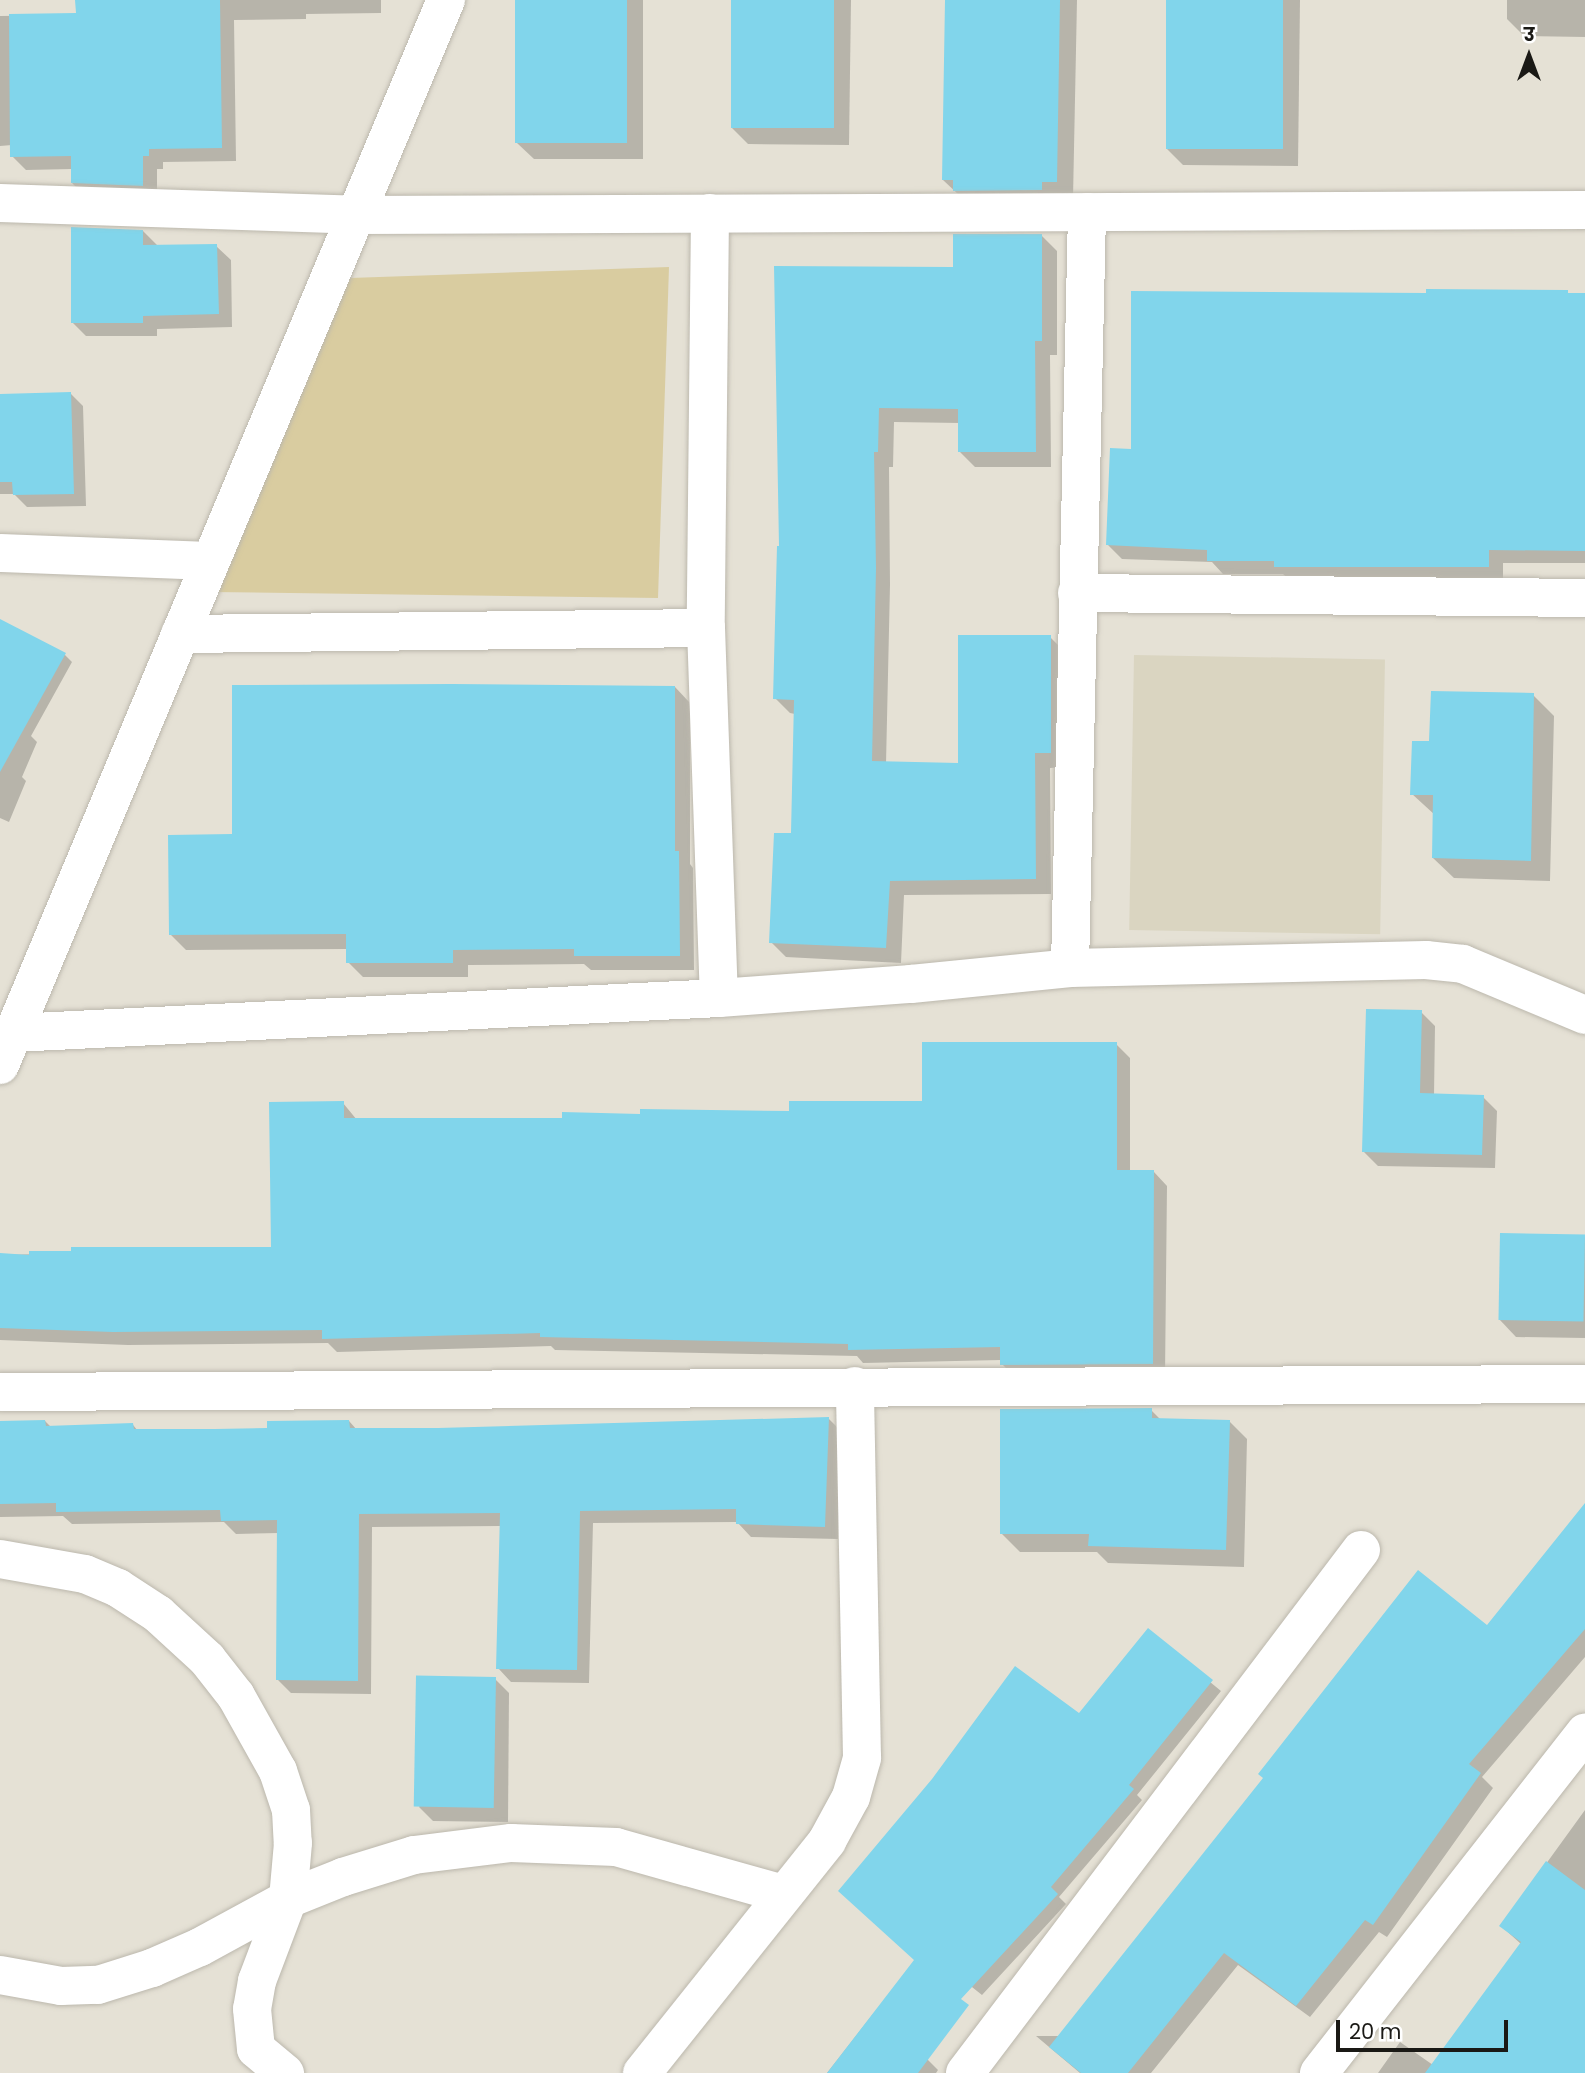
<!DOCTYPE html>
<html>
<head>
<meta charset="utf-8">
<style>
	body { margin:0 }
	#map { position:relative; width:1585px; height:2073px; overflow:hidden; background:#e5e1d5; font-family:Poppins,"Noto Sans Devanagari",sans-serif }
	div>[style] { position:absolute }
	.built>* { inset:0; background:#dad5c1; transform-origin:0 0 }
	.green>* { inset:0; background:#d9cca0 }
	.shadow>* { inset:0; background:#0003 }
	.building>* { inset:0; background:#81d5eb; transform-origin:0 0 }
	.roads { filter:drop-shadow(0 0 2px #bcb8ad) drop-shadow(0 0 2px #bcb8ad) }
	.street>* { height:38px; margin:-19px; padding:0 19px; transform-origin:19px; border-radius:19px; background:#fff }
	span { translate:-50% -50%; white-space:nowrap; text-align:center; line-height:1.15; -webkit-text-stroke:6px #fff; paint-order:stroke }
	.north { position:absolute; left:1494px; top:21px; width:70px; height:70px; -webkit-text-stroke:5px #fff; paint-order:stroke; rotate:0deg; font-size:19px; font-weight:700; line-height:28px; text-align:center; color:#1a1915 }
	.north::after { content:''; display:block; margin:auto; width:24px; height:32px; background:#1a1915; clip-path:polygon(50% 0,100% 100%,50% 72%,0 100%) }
	.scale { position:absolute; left:1336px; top:2020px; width:172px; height:32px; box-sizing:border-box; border:4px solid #1a1915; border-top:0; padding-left:9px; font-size:21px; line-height:24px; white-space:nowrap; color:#1a1915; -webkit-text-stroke:5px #fff; paint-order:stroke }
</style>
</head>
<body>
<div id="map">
	<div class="built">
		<div style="left:1134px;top:655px;width:251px;height:275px;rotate:1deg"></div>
	</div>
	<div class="green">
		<div style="clip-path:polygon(669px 267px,658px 598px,211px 592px,350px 278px)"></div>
	</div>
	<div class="shadow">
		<div style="clip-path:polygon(77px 0,381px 0,381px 13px,306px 14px,306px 19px,234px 20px,236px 161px,163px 162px,163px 169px,157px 169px,157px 199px,86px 197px,72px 183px,72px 169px,26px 170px,12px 156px,12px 145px,0 146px,0 16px,78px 15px)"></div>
		<div style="clip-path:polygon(517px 0,643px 0,643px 159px,534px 159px,517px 143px)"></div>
		<div style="clip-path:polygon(733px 0,851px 0,849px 145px,748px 144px,731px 127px)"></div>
		<div style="clip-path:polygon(946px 0,1077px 0,1073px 198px,960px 196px,943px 180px)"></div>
		<div style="clip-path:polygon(1168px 0,1300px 0,1298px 166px,1183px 165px,1166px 148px)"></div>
		<div style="clip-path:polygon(1507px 0,1585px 0,1585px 37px,1524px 36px,1507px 19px)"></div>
		<div style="clip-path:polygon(143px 231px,158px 246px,216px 246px,231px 260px,232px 327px,157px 329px,157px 336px,86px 336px,72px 322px)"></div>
		<div style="clip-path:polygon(1042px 236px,1057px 251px,1057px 355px,1050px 355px,1051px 467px,975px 467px,960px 452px,960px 423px,894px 422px,893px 467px,889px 467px,890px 585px,886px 764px,960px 765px,1050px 637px,1065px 652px,1065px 767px,1050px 768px,1051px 894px,904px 895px,901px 963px,786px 957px,771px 942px,793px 835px,795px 714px,790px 713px,775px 698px,778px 548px,955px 269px)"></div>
		<div style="clip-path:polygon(1585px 294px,1585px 563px,1503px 563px,1503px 580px,1290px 580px,1283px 574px,1223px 574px,1212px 562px,1122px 559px,1108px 545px,1133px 450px)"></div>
		<div style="clip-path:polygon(71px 394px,83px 406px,86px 506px,27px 507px,14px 494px,0 494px,0 395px)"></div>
		<div style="clip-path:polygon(0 620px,65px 655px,72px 662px,31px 736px,37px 742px,22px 777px,26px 781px,9px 822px,0 818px)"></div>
		<div style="clip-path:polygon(675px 687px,690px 703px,690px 864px,693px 868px,694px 970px,591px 970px,584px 964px,468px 965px,468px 977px,363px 977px,348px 962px,348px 949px,186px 950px,170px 934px,234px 836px)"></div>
		<div style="clip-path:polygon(1533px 695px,1554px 716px,1550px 881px,1454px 878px,1433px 858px,1435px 815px,1412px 794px,1431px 742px)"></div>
		<div style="clip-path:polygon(1421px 1012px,1435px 1026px,1434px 1096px,1483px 1097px,1497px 1111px,1495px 1168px,1378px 1166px,1364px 1152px)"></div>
		<div style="clip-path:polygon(1116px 1044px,1130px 1058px,1130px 1172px,1154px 1172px,1167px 1186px,1165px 1377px,1016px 1378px,1002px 1364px,1002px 1360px,863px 1363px,857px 1356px,555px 1350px,551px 1346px,337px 1352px,328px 1343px,128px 1345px,0 1340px,0 1255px,273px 1249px,343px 1103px,357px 1120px,564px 1120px,791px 1112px,924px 1103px)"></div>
		<div style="clip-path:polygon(1585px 1236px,1585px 1338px,1516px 1337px,1499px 1319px)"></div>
		<div style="clip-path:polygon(1151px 1410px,1161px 1420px,1229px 1421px,1247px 1439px,1244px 1567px,1108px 1563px,1097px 1552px,1020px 1552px,1002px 1534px)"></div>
		<div style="clip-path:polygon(828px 1418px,842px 1432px,838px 1539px,751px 1537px,737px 1522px,593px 1523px,589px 1683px,511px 1682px,498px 1668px,501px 1526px,372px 1527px,371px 1694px,291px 1693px,278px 1680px,279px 1533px,236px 1534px,224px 1522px,72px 1524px,63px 1516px,0 1517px,0 1422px,45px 1421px,51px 1427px,133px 1425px,138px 1431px,269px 1430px,349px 1421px,357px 1430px,438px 1430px)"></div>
		<div style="clip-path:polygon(1585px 1505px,1585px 1657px,1482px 1777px,1493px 1788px,1387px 1937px,1379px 1932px,1310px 2017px,1238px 1965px,1151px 2073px,1080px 2073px,1036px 2036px,1061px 2036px,1487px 1628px)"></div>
		<div style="clip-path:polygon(1148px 1631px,1221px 1691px,1137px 1795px,1142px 1800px,1059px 1897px,1066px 1904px,982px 1995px,855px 1894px,1079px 1716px)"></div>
		<div style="clip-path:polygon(495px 1679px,509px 1693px,508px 1822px,433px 1821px,419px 1807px)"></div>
		<div style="clip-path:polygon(1585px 1810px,1585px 2073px,1378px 2073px,1400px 2042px,1433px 2065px,1521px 1944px,1501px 1926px)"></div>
		<div style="clip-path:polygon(873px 2014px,928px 2060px,938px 2070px,936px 2073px,827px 2073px)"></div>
	</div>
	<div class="building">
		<div style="clip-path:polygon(75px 0,220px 0,222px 148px,149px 149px,149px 156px,143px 156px,143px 186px,71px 183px,71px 156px,10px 157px,9px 14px,76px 13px)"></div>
		<div style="left:515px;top:0;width:112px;height:143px"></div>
		<div style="left:731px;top:0;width:103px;height:128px"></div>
		<div style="clip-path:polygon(945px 0,1060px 0,1057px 182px,1042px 182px,1042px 190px,953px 191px,953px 180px,942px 180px)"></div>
		<div style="left:1166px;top:0;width:117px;height:149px"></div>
		<div style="clip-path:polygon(71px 227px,143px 230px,143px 245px,217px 244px,219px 314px,143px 316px,143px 323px,71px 323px)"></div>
		<div style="clip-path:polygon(953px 234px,1042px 234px,1042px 341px,1035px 341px,1036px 452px,958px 452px,958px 409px,879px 408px,878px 452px,874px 452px,876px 568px,872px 761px,958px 763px,958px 635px,1051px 635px,1051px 753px,1035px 753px,1036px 879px,890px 881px,886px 948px,769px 943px,774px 833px,791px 833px,794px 700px,773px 699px,777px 546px,779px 546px,774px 266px,953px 267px)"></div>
		<div style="clip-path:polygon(1426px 289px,1568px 290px,1568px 293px,1585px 293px,1585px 551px,1489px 550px,1489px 567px,1274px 567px,1274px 561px,1207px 561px,1207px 550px,1106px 545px,1110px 448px,1131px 449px,1131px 291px,1426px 293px)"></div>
		<div style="clip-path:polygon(71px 392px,74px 494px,13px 495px,12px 482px,0 482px,0 394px)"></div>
		<div style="clip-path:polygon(0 619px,66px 653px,0 772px)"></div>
		<div style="clip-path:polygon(452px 684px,675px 686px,675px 851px,679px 851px,680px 956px,574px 956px,574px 949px,453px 950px,453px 963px,346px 963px,346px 934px,169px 935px,168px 835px,232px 834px,232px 685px)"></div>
		<div style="clip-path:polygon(1431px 691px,1534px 693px,1531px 861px,1432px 858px,1433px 795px,1410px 795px,1412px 741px,1429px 741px)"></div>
		<div style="clip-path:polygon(1366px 1009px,1422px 1010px,1420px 1093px,1484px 1095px,1482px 1155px,1362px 1152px)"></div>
		<div style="clip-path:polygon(922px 1042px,1117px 1042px,1117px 1170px,1154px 1170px,1153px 1364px,1000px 1365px,1000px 1347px,848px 1350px,848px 1344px,540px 1337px,540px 1333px,322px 1339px,322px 1330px,113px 1332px,0 1328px,0 1253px,29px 1255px,29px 1251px,71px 1251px,71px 1247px,271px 1247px,269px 1102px,344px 1101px,344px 1118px,562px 1118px,562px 1112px,640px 1114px,640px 1109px,789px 1111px,789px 1101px,922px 1101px)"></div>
		<div style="left:1500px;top:1233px;width:85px;height:87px;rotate:1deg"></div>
		<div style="clip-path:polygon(1152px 1408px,1152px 1418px,1230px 1420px,1226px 1550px,1088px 1546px,1089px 1534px,1000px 1534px,1000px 1409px)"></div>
		<div style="clip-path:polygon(829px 1417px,825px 1527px,736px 1524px,736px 1509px,580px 1511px,577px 1670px,496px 1669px,500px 1513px,359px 1514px,358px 1681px,276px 1680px,277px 1520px,221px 1521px,220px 1510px,56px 1512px,56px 1503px,0 1504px,0 1421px,45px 1420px,46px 1426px,133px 1423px,134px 1429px,215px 1429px,267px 1428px,267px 1421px,349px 1420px,350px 1428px,438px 1428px)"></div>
		<div style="clip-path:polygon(1585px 1503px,1585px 1629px,1469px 1764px,1481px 1773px,1373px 1925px,1365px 1920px,1296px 2006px,1224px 1953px,1128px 2073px,1081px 2073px,1049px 2047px,1263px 1778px,1258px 1774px,1418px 1570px,1487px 1625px)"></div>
		<div style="clip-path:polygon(1148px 1628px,1213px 1680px,1129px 1785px,1134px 1789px,1051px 1887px,1058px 1894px,961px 1999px,969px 2005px,918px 2073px,827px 2073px,914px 1960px,838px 1891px,932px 1779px,1015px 1666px,1079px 1713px)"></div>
		<div style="left:496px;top:1677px;width:131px;height:80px;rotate:91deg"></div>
		<div style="clip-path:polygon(1546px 1861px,1585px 1890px,1585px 2073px,1425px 2073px,1521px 1942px,1499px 1926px)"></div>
	</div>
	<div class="roads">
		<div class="street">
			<div style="left:0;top:203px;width:356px;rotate:1.9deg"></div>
			<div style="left:356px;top:215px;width:1229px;rotate:-0.23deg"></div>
			<div style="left:710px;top:213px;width:415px;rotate:90.6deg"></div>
			<div style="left:706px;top:628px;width:370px;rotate:88deg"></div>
			<div style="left:0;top:553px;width:210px;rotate:2.2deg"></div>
			<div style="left:1077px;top:593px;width:508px;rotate:0.56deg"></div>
			<div style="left:180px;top:634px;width:526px;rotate:-0.65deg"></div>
			<div style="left:1070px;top:968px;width:756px;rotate:-88.71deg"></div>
			<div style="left:14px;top:1033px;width:706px;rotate:-2.84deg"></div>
			<div style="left:719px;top:998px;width:193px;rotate:-4.2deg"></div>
			<div style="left:911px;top:984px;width:160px;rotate:-5.7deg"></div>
			<div style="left:1070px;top:968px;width:356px;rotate:-1.3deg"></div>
			<div style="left:1426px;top:960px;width:37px;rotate:6deg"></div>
			<div style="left:1463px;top:964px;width:132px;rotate:22.7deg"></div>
			<div style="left:0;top:1065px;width:1155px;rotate:-67.28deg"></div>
			<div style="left:0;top:1392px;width:1585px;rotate:-0.29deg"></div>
			<div style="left:0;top:1559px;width:86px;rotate:10deg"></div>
			<div style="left:85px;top:1574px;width:36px;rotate:23deg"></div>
			<div style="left:118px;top:1588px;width:48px;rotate:33deg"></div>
			<div style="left:158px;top:1614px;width:67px;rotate:42.6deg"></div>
			<div style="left:207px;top:1659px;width:47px;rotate:51.9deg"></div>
			<div style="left:236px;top:1696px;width:86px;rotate:60.8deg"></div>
			<div style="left:278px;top:1771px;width:41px;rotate:71.6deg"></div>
			<div style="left:291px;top:1810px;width:33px;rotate:87deg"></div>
			<div style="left:293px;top:1843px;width:56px;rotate:95.1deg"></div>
			<div style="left:288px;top:1899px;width:88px;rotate:110.7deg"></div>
			<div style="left:257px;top:1981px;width:28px;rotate:100deg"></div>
			<div style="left:252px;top:2009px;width:40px;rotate:84.3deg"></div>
			<div style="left:256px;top:2049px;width:38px;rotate:40deg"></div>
			<div style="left:0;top:1975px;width:62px;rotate:10.2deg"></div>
			<div style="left:61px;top:1986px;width:37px;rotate:-2deg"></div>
			<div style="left:98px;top:1985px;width:57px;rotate:-17.5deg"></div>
			<div style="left:152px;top:1968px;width:52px;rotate:-23.6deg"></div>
			<div style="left:200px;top:1947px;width:100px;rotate:-28.6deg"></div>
			<div style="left:288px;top:1899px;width:59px;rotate:-21.8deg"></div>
			<div style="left:343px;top:1877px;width:74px;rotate:-17.2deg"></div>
			<div style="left:414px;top:1855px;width:98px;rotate:-7.1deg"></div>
			<div style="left:511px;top:1843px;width:105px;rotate:2.2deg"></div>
			<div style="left:616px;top:1847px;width:173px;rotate:15.7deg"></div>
			<div style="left:642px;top:2073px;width:297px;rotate:-51.4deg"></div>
			<div style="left:827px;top:1841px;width:50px;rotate:-61.4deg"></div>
			<div style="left:851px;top:1797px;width:41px;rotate:-74.2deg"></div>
			<div style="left:862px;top:1758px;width:372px;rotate:-91.1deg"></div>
			<div style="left:965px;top:2073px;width:656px;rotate:-52.87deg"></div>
			<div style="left:1319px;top:2073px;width:432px;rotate:-52deg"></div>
		</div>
	</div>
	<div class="north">उ</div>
	<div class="scale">20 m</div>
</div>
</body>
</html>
